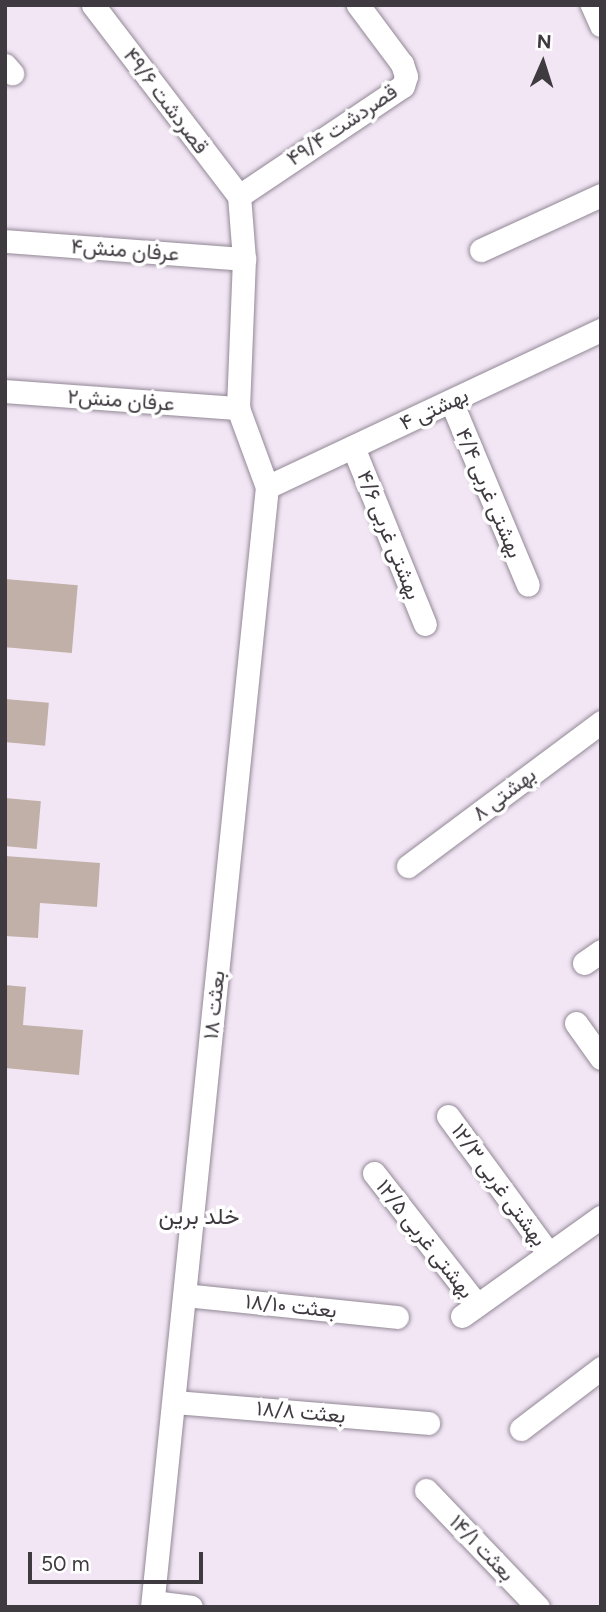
<!DOCTYPE html>
<html>
<head>
<meta charset="utf-8">
<style>
	body { margin:0 }
	#map { position:relative; width:606px; height:1612px; overflow:hidden; background:#f2e6f5; font-family:Figtree,Vazirmatn,sans-serif }
	div>[style] { position:absolute }
	.building>* { inset:0; background:#c1b0a7; transform-origin:0 0 }
	.roads { filter:drop-shadow(0 0 2px #928895) drop-shadow(0 0 2px #928895) }
	.minor>* { height:23px; margin:-11.5px; padding:0 11.5px; transform-origin:11.5px; border-radius:11.5px; background:#fff }
	span { translate:-50% -50%; white-space:nowrap; text-align:center; line-height:1.15; -webkit-text-stroke:7px #fff; paint-order:stroke }
	.street-label { font-size:21px; color:#3f3a40 }
	.neighbourhood-label { font-size:23px; color:#3f3a40 }
	.frame { position:absolute; inset:0; border:7px solid #3f3a40; pointer-events:none }
	.north { position:absolute; left:508px; top:28px; width:70px; height:70px; -webkit-text-stroke:5px #fff; paint-order:stroke; rotate:3deg; font-size:19px; font-weight:700; line-height:28px; text-align:center; color:#3f3a40 }
	.north::after { content:''; display:block; margin:auto; width:24px; height:32px; background:#3f3a40; clip-path:polygon(50% 0,100% 100%,50% 72%,0 100%) }
	.scale { position:absolute; left:28px; top:1552px; width:175px; height:32px; box-sizing:border-box; border:4px solid #3f3a40; border-top:0; padding-left:9px; font-size:21px; line-height:24px; white-space:nowrap; color:#3f3a40; -webkit-text-stroke:5px #fff; paint-order:stroke }
</style>
</head>
<body>
<div id="map">
	<div class="building">
		<div style="left:5px;top:579px;width:73px;height:68px;rotate:5deg"></div>
		<div style="left:5px;top:699px;width:44px;height:43px;rotate:5deg"></div>
		<div style="left:5px;top:798px;width:36px;height:48px;rotate:5deg"></div>
		<div style="clip-path:polygon(5px 856px,100px 863px,97px 907px,40px 903px,38px 938px,5px 936px)"></div>
		<div style="clip-path:polygon(5px 985px,26px 987px,23px 1025px,83px 1030px,79px 1075px,5px 1068px)"></div>
	</div>
	<div class="roads">
		<div class="minor">
			<div style="left:93px;top:5px;width:240px;rotate:52.6deg"></div>
			<div style="left:592px;top:5px;width:22px;rotate:66deg"></div>
			<div style="left:5px;top:65px;width:11px;rotate:49deg"></div>
			<div style="left:239px;top:196px;width:197px;rotate:-33.9deg"></div>
			<div style="left:403px;top:86px;width:10px;rotate:-73deg"></div>
			<div style="left:406px;top:76px;width:13px;rotate:-108deg"></div>
			<div style="left:402px;top:64px;width:74px;rotate:-126.7deg"></div>
			<div style="left:5px;top:241px;width:240px;rotate:4.3deg"></div>
			<div style="left:481px;top:250px;width:132px;rotate:-24.6deg"></div>
			<div style="left:5px;top:391px;width:234px;rotate:4.2deg"></div>
			<div style="left:451px;top:401px;width:199px;rotate:67.3deg"></div>
			<div style="left:353px;top:447px;width:191px;rotate:67.9deg"></div>
			<div style="left:267px;top:487px;width:369px;rotate:-25.2deg"></div>
			<div style="left:408px;top:866px;width:241px;rotate:-36.7deg"></div>
			<div style="left:584px;top:963px;width:21px;rotate:-35deg"></div>
			<div style="left:576px;top:1023px;width:43px;rotate:54.5deg"></div>
			<div style="left:448px;top:1116px;width:171px;rotate:53.8deg"></div>
			<div style="left:374px;top:1173px;width:167px;rotate:52deg"></div>
			<div style="left:185px;top:1295px;width:213px;rotate:5.9deg"></div>
			<div style="left:462px;top:1316px;width:171px;rotate:-35.5deg"></div>
			<div style="left:174px;top:1402px;width:255px;rotate:4.7deg"></div>
			<div style="left:521px;top:1429px;width:101px;rotate:-37.3deg"></div>
			<div style="left:426px;top:1490px;width:162px;rotate:46.3deg"></div>
			<div style="left:153px;top:1602px;width:38px;rotate:7deg"></div>
			<div style="left:152px;top:1607px;width:1126px;rotate:-84.14deg"></div>
			<div style="left:267px;top:487px;width:84px;rotate:-110.2deg"></div>
			<div style="left:238px;top:408px;width:149px;rotate:-87.7deg"></div>
			<div style="left:244px;top:259px;width:63px;rotate:-94.5deg"></div>
		</div>
	</div>
	<div class="street-label">
		<span style="left:166px;top:101px;rotate:53deg">قصردشت ۴۹/۶</span>
		<span style="left:342px;top:125px;rotate:-34deg">قصردشت ۴۹/۴</span>
		<span style="left:125px;top:250px;rotate:4deg">عرفان منش۴</span>
		<span style="left:121px;top:400px;rotate:4deg">عرفان منش۲</span>
		<span style="left:434px;top:409px;rotate:-25deg">۴ بهشتی</span>
		<span style="left:489px;top:493px;rotate:67deg">۴/۴ بهشتی غربی</span>
		<span style="left:389px;top:535px;rotate:68deg">۴/۶ بهشتی غربی</span>
		<span style="left:504px;top:794px;rotate:-37deg">۸ بهشتی</span>
		<span style="left:214px;top:1005px;rotate:-84deg">بعثت ۱۸</span>
		<span style="left:499px;top:1185px;rotate:54deg">۱۲/۳ بهشتی غربی</span>
		<span style="left:425px;top:1239px;rotate:52deg">۱۲/۵ بهشتی غربی</span>
		<span style="left:291px;top:1306px;rotate:6deg">۱۸/۱۰ بعثت</span>
		<span style="left:301px;top:1412px;rotate:5deg">۱۸/۸ بعثت</span>
		<span style="left:482px;top:1548px;rotate:46deg">۱۴/۱ بعثت</span>
	</div>
	<div class="neighbourhood-label">
		<span style="left:199px;top:1216px">خلد برین</span>
	</div>
	<div class="frame"></div>
	<div class="north">N</div>
	<div class="scale">50 m</div>
</div>
</body>
</html>
